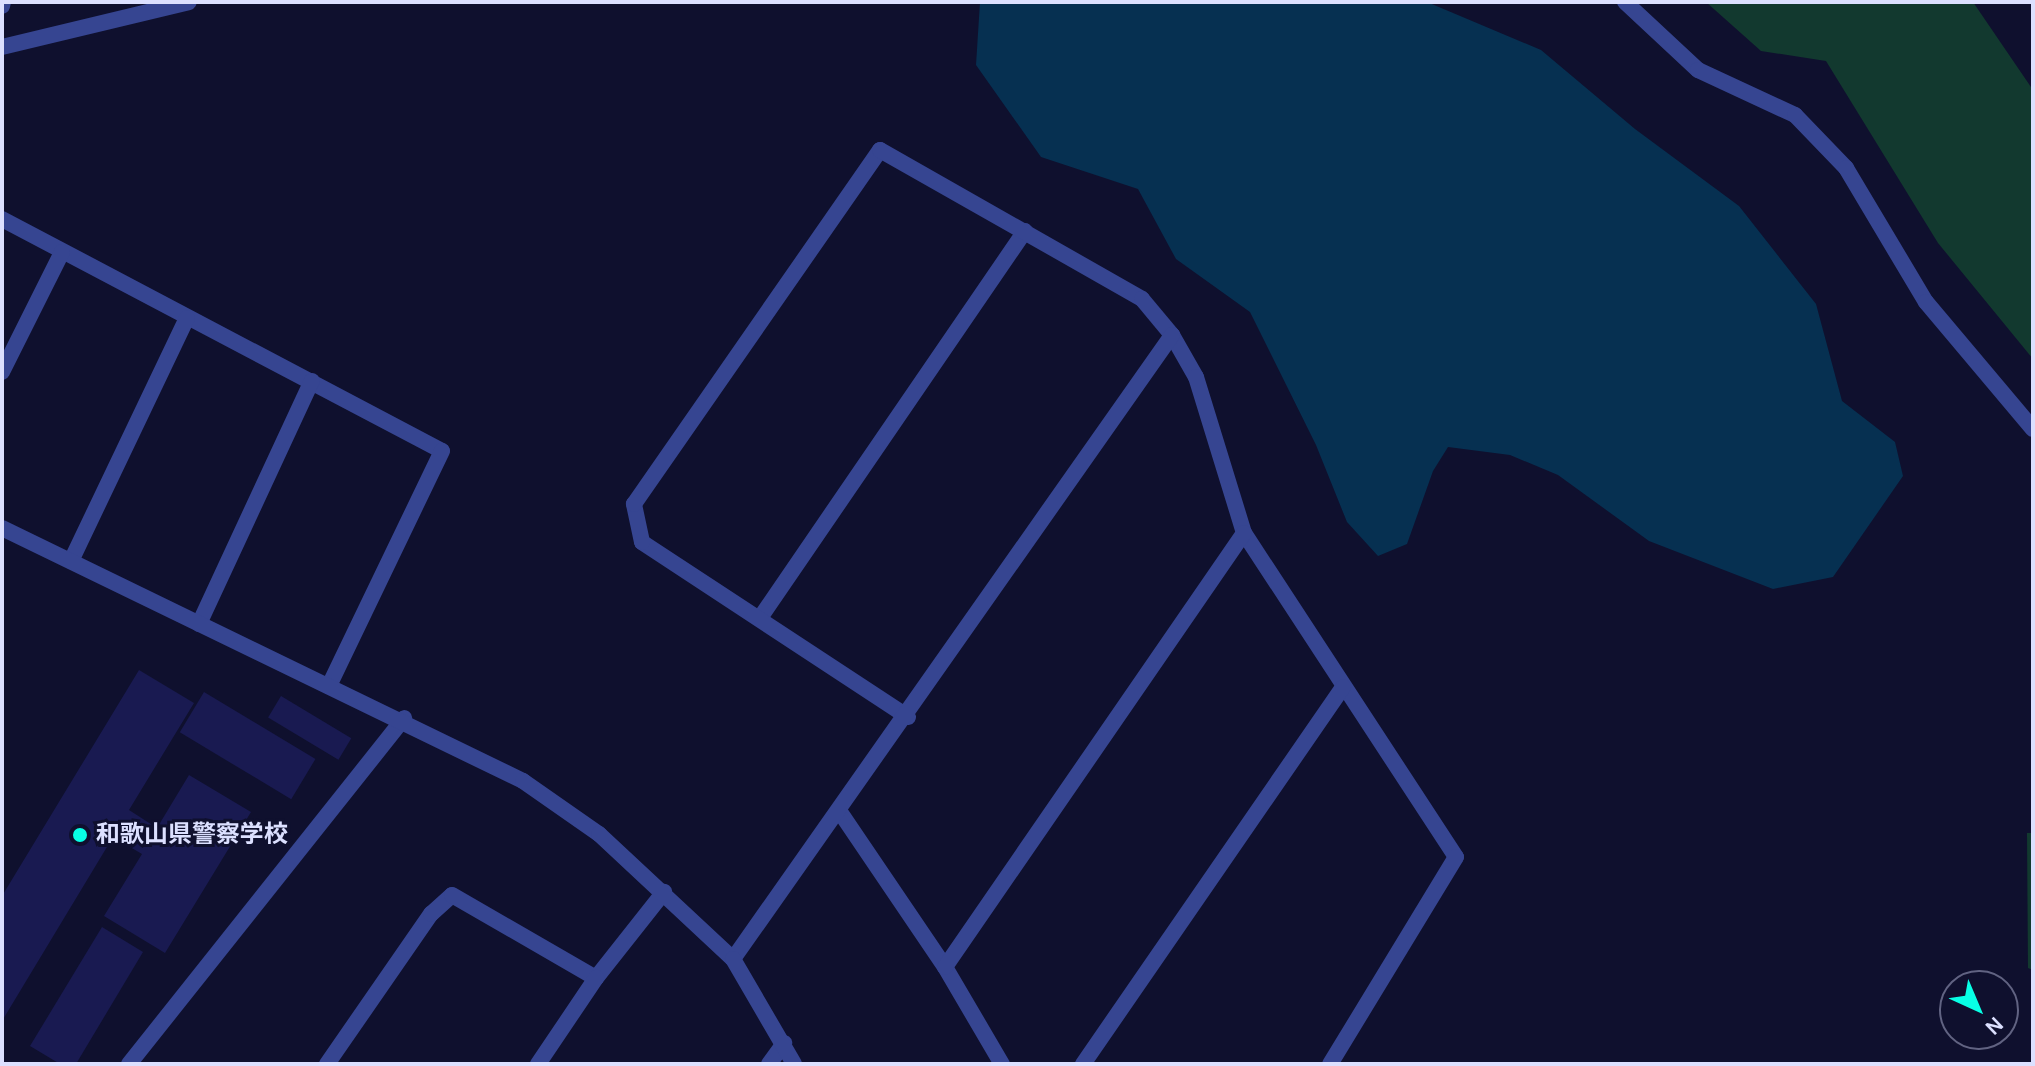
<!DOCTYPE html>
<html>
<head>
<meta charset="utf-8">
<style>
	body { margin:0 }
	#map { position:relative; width:2035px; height:1066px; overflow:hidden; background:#0f102e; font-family:Karla,"Noto Sans JP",sans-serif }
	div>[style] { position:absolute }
	.green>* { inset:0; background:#12392f }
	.water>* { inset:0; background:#063051 }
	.building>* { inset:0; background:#191a51; transform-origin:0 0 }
	.minor>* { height:16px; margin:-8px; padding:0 8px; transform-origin:8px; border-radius:8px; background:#364591 }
	.tertiary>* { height:16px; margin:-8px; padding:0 8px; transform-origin:8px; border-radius:8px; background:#364591 }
	.dots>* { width:22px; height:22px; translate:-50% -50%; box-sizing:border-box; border:4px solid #0f102e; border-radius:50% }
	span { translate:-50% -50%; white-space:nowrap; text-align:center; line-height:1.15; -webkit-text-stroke:6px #0f102e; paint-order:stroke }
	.poi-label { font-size:24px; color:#dce0ff; font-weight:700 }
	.left { translate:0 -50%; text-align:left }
	.frame { position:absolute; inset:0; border:4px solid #dce0ff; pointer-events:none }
	.north { position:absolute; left:1939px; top:970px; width:80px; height:80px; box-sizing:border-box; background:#0f102e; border:2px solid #616382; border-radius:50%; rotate:136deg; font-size:22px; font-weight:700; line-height:32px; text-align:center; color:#dce0ff }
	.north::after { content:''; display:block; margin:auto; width:28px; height:36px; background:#08ffe5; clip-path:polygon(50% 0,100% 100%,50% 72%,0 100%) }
</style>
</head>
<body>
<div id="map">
	<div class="green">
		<div style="clip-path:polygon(1706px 2px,1973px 2px,2033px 90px,2033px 359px,1938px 243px,1826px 61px,1761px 51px)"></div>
		<div style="clip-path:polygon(2027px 833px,2033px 833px,2033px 970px,2028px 968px)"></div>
	</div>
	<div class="water">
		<div style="clip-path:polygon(980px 2px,1427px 2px,1541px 50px,1635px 129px,1739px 206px,1816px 304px,1842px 401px,1895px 442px,1903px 476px,1833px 577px,1773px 589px,1649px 541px,1558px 475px,1510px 455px,1448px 447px,1433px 471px,1407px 544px,1378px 556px,1347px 522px,1316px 445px,1250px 312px,1176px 259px,1138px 189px,1041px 157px,976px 65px)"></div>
	</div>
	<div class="building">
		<div style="clip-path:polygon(139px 670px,194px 703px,129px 810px,157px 828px,189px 775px,251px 812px,165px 953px,104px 916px,142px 854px,113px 837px,2px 1021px,2px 896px)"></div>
		<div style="left:204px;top:692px;width:130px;height:47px;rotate:31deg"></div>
		<div style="left:281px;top:696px;width:82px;height:25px;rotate:31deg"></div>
		<div style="clip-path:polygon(102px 927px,143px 952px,76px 1064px,60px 1064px,30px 1046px)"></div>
	</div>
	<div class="minor">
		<div style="left:1625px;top:2px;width:100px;rotate:43deg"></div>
		<div style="left:1698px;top:70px;width:107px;rotate:24.9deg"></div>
		<div style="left:1795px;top:115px;width:74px;rotate:46.1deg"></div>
		<div style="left:1846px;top:168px;width:156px;rotate:59.2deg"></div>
		<div style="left:1926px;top:302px;width:166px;rotate:49.9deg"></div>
		<div style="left:2px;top:6px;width:4px;rotate:-76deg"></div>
		<div style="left:2px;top:47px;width:192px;rotate:-13.5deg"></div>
		<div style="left:2px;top:219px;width:497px;rotate:27.8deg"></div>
		<div style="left:442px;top:451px;width:261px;rotate:115.7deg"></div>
		<div style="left:2px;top:372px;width:134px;rotate:-63.4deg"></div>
		<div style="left:71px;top:561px;width:269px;rotate:-64.5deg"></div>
		<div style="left:760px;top:618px;width:469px;rotate:-55.6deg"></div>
		<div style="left:199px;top:624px;width:268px;rotate:-65.1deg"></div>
		<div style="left:908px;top:717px;width:318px;rotate:-146.7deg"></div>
		<div style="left:642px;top:542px;width:39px;rotate:-102deg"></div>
		<div style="left:634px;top:504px;width:431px;rotate:-55.2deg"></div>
		<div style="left:880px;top:150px;width:301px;rotate:29.6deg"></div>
		<div style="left:1142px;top:299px;width:47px;rotate:50.2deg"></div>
		<div style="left:1172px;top:335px;width:48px;rotate:60.3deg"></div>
		<div style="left:1196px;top:377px;width:163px;rotate:72.9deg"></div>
		<div style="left:1244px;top:533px;width:387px;rotate:56.8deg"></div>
		<div style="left:1456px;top:857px;width:242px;rotate:121.3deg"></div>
		<div style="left:840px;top:812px;width:187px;rotate:55.9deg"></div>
		<div style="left:945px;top:967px;width:113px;rotate:59.6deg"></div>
		<div style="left:733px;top:959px;width:763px;rotate:-54.87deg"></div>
		<div style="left:945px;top:967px;width:527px;rotate:-55.44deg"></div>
		<div style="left:129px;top:1064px;width:442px;rotate:-51.5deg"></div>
		<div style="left:327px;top:1064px;width:183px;rotate:-55.3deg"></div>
		<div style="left:431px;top:914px;width:28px;rotate:-42deg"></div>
		<div style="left:452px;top:895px;width:166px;rotate:30deg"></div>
		<div style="left:596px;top:978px;width:110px;rotate:-51.7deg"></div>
		<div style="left:538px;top:1064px;width:104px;rotate:-56deg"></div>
		<div style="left:769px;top:1064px;width:26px;rotate:-54deg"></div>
		<div style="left:1083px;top:1064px;width:458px;rotate:-55.4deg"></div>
	</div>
	<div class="tertiary">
		<div style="left:2px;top:528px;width:579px;rotate:25.9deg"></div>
		<div style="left:523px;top:781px;width:93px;rotate:34.9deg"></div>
		<div style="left:599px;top:834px;width:183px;rotate:43deg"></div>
		<div style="left:733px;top:959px;width:121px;rotate:59.8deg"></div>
	</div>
	<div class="dots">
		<div style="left:80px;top:835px;background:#08ffe5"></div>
	</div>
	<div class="poi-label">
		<span class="left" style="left:96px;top:835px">和歌山県警察学校</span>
	</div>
	<div class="frame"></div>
	<div class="north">N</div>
</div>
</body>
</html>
